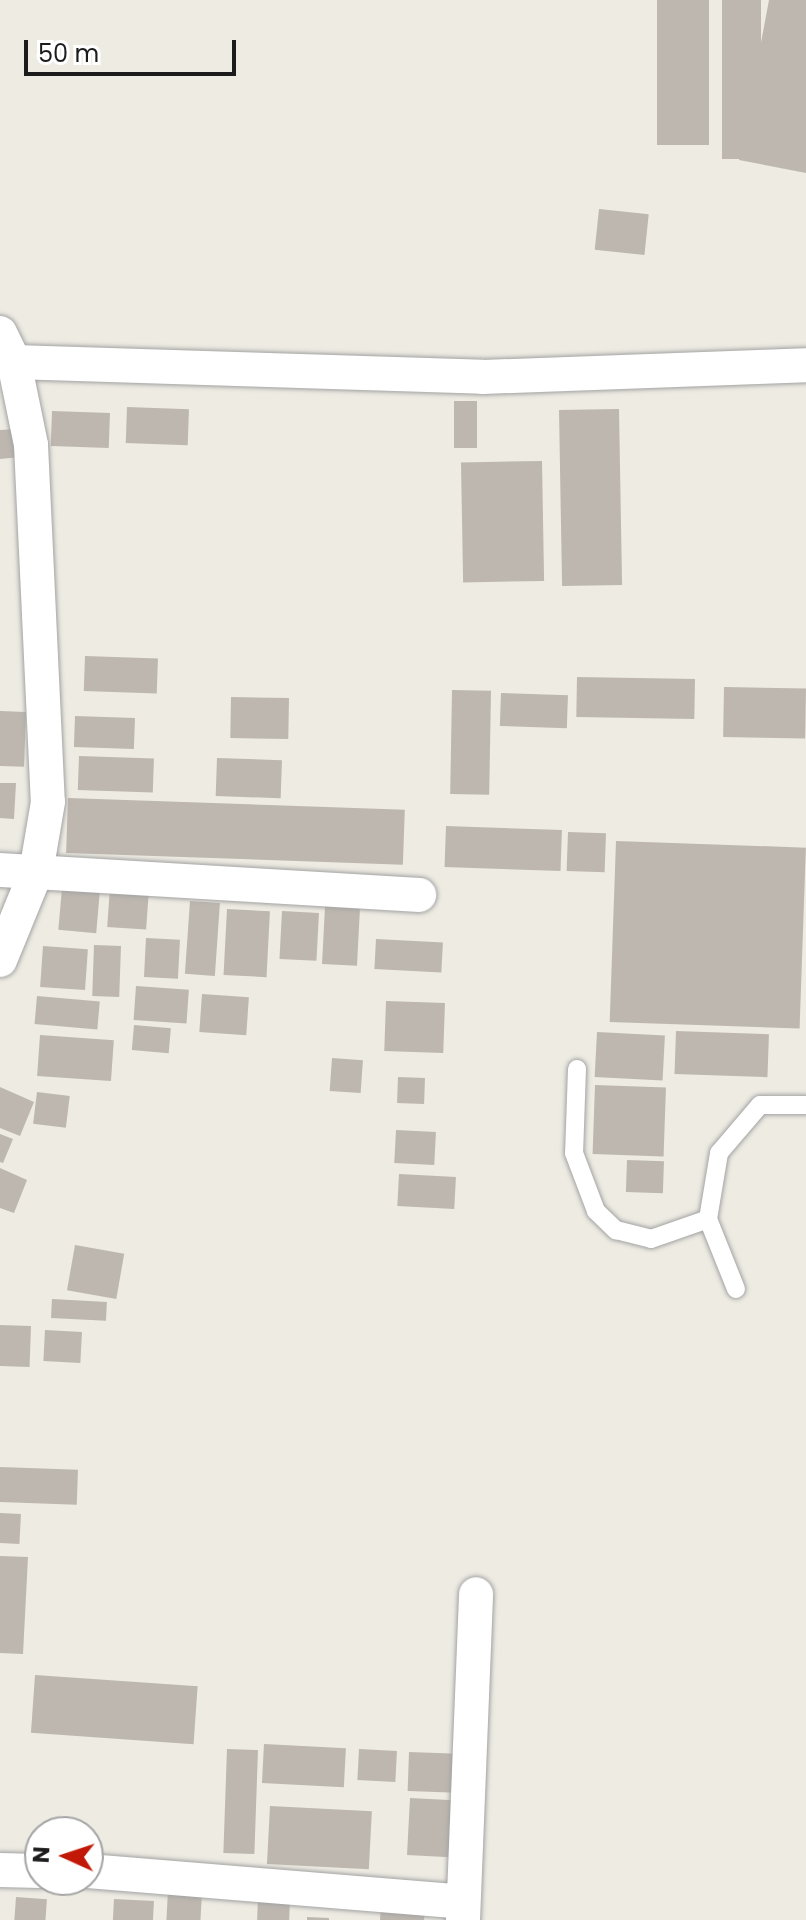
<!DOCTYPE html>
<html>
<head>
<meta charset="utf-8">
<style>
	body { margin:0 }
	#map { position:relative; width:806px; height:1920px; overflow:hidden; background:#edebe2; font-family:Poppins,sans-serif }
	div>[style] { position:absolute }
	.building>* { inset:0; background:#bdb7af; transform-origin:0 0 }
	.roads { filter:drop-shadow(0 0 2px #a3a3a3) drop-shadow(0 0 2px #a3a3a3) }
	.lane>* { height:18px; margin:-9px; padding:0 9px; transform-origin:9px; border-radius:9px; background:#fff }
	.street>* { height:34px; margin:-17px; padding:0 17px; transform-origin:17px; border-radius:17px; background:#fff }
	span { translate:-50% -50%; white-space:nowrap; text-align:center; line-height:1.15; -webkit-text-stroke:7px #fff; paint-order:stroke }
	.north { position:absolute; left:24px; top:1816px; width:80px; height:80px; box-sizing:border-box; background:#fff; border:2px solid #a4a4a4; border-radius:50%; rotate:273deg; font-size:22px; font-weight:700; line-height:32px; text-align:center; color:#1c1c1c }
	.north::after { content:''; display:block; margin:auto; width:28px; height:36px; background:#c11807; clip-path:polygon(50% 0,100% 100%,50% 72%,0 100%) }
	.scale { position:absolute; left:24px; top:40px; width:212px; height:36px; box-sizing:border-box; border:4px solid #1c1c1c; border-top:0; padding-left:10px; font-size:24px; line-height:28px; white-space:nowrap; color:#1c1c1c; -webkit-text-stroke:6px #fff; paint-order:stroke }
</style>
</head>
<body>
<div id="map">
	<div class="building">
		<div style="left:657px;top:0;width:52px;height:145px"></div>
		<div style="left:722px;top:0;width:39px;height:159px"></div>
		<div style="clip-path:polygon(769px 0,806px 0,806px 173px,739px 160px)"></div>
		<div style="left:599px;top:209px;width:50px;height:41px;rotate:6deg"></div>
		<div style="left:454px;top:401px;width:23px;height:47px"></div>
		<div style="left:127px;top:407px;width:62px;height:36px;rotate:2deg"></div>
		<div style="left:619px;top:409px;width:176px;height:60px;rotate:89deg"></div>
		<div style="left:52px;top:411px;width:58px;height:35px;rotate:2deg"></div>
		<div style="clip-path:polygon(17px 429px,20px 457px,0 459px,0 430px)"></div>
		<div style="left:542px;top:461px;width:120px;height:81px;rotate:89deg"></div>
		<div style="left:85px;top:656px;width:73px;height:35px;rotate:2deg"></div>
		<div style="left:577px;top:677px;width:118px;height:40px;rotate:1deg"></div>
		<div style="left:724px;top:687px;width:82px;height:50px;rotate:1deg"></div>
		<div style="left:452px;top:690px;width:39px;height:104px;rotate:1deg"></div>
		<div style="left:501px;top:693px;width:67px;height:33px;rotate:2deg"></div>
		<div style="left:231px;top:697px;width:58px;height:41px;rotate:1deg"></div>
		<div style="left:0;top:711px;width:26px;height:55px;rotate:2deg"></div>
		<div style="left:75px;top:716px;width:60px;height:31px;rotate:2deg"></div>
		<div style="left:79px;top:756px;width:75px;height:34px;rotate:2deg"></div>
		<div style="left:217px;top:758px;width:65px;height:38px;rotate:2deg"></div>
		<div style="clip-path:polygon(0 783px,16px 783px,14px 819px,0 818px)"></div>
		<div style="left:68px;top:798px;width:337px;height:55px;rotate:2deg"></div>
		<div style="left:446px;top:826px;width:116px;height:41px;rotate:2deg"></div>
		<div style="left:568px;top:832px;width:38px;height:39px;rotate:2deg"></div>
		<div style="left:616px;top:841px;width:190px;height:181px;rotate:2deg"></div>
		<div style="left:110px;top:887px;width:39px;height:40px;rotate:4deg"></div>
		<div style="left:62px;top:888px;width:38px;height:42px;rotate:5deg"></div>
		<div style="left:190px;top:901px;width:30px;height:73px;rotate:4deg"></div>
		<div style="left:325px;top:907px;width:35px;height:57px;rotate:3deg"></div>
		<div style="left:227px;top:909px;width:43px;height:66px;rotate:3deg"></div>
		<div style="left:282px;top:911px;width:37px;height:48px;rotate:3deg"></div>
		<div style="left:146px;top:938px;width:34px;height:39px;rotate:3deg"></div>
		<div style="left:376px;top:939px;width:67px;height:30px;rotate:3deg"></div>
		<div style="left:94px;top:945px;width:27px;height:51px;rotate:2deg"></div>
		<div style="left:43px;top:946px;width:45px;height:41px;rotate:4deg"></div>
		<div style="left:136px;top:986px;width:53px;height:34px;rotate:4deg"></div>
		<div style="left:202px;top:994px;width:47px;height:38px;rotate:4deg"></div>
		<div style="left:37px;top:996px;width:63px;height:28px;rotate:5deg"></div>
		<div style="left:386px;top:1001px;width:59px;height:50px;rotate:2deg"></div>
		<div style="left:134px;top:1025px;width:37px;height:25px;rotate:5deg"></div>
		<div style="left:676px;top:1031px;width:93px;height:43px;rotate:2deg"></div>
		<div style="left:597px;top:1032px;width:68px;height:45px;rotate:3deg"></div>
		<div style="left:40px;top:1035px;width:74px;height:41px;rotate:4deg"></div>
		<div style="left:332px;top:1058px;width:31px;height:33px;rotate:4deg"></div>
		<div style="left:398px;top:1077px;width:27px;height:26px;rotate:2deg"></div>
		<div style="left:595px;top:1085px;width:71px;height:69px;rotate:2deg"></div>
		<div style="clip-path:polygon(0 1087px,34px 1102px,20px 1136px,0 1128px)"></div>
		<div style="left:37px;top:1092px;width:33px;height:32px;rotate:7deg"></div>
		<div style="left:396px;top:1130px;width:40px;height:33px;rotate:3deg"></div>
		<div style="clip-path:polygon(0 1134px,13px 1139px,3px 1163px,0 1162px)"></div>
		<div style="left:627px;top:1160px;width:37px;height:32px;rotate:2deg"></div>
		<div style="clip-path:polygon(0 1168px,27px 1180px,14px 1213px,0 1208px)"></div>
		<div style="left:399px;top:1174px;width:57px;height:32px;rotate:3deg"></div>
		<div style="left:75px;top:1245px;width:50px;height:46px;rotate:10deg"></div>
		<div style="left:52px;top:1299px;width:55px;height:19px;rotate:3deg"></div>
		<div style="left:0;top:1325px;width:31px;height:41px;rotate:2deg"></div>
		<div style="left:45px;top:1330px;width:37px;height:31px;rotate:3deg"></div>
		<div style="left:0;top:1467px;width:78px;height:35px;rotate:2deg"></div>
		<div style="left:0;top:1513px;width:21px;height:30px;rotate:3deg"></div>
		<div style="clip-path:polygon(0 1556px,28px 1557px,23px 1654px,0 1653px)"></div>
		<div style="left:35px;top:1675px;width:163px;height:58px;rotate:4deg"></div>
		<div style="left:264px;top:1744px;width:82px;height:39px;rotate:3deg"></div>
		<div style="left:227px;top:1749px;width:31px;height:104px;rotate:2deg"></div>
		<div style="left:359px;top:1749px;width:38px;height:31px;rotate:3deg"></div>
		<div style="left:409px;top:1752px;width:56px;height:39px;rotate:2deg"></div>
		<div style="left:410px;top:1798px;width:53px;height:57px;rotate:3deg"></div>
		<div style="left:270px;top:1806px;width:102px;height:58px;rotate:3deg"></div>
		<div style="left:168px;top:1890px;width:34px;height:30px;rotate:3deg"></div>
		<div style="left:258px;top:1896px;width:32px;height:24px;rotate:2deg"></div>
		<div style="left:16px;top:1897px;width:31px;height:23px;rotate:4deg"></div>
		<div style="left:114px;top:1899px;width:40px;height:21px;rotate:3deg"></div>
		<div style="left:381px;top:1902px;width:44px;height:18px;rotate:3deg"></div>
		<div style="clip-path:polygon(307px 1917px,329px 1918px,329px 1920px,307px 1920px)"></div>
	</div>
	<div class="roads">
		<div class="lane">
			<div style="left:577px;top:1069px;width:84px;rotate:92deg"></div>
			<div style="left:574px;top:1153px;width:62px;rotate:69.2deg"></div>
			<div style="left:596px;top:1211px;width:28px;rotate:44deg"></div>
			<div style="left:616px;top:1230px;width:36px;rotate:14deg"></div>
			<div style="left:651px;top:1239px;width:60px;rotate:-19.3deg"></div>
			<div style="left:736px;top:1289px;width:75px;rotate:-111.8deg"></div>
			<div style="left:708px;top:1219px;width:67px;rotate:-80.5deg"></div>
			<div style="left:719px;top:1153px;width:63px;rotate:-49.5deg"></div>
			<div style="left:760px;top:1105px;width:46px"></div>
		</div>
		<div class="street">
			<div style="left:0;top:333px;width:32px;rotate:64deg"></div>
			<div style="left:14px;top:362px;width:85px;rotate:78.4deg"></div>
			<div style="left:31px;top:445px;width:357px;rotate:87.3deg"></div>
			<div style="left:48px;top:802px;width:71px;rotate:99.7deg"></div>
			<div style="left:36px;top:872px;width:95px;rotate:112.2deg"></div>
			<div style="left:14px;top:362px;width:469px;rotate:1.8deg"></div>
			<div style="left:483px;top:377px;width:323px;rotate:-2.1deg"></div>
			<div style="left:0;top:870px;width:420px;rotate:3.4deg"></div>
			<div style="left:0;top:1870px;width:40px;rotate:1.4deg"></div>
			<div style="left:88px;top:1871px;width:376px;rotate:4.7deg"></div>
			<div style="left:463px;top:1920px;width:326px;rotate:-87.7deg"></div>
		</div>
	</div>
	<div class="north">N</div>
	<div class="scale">50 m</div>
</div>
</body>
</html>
